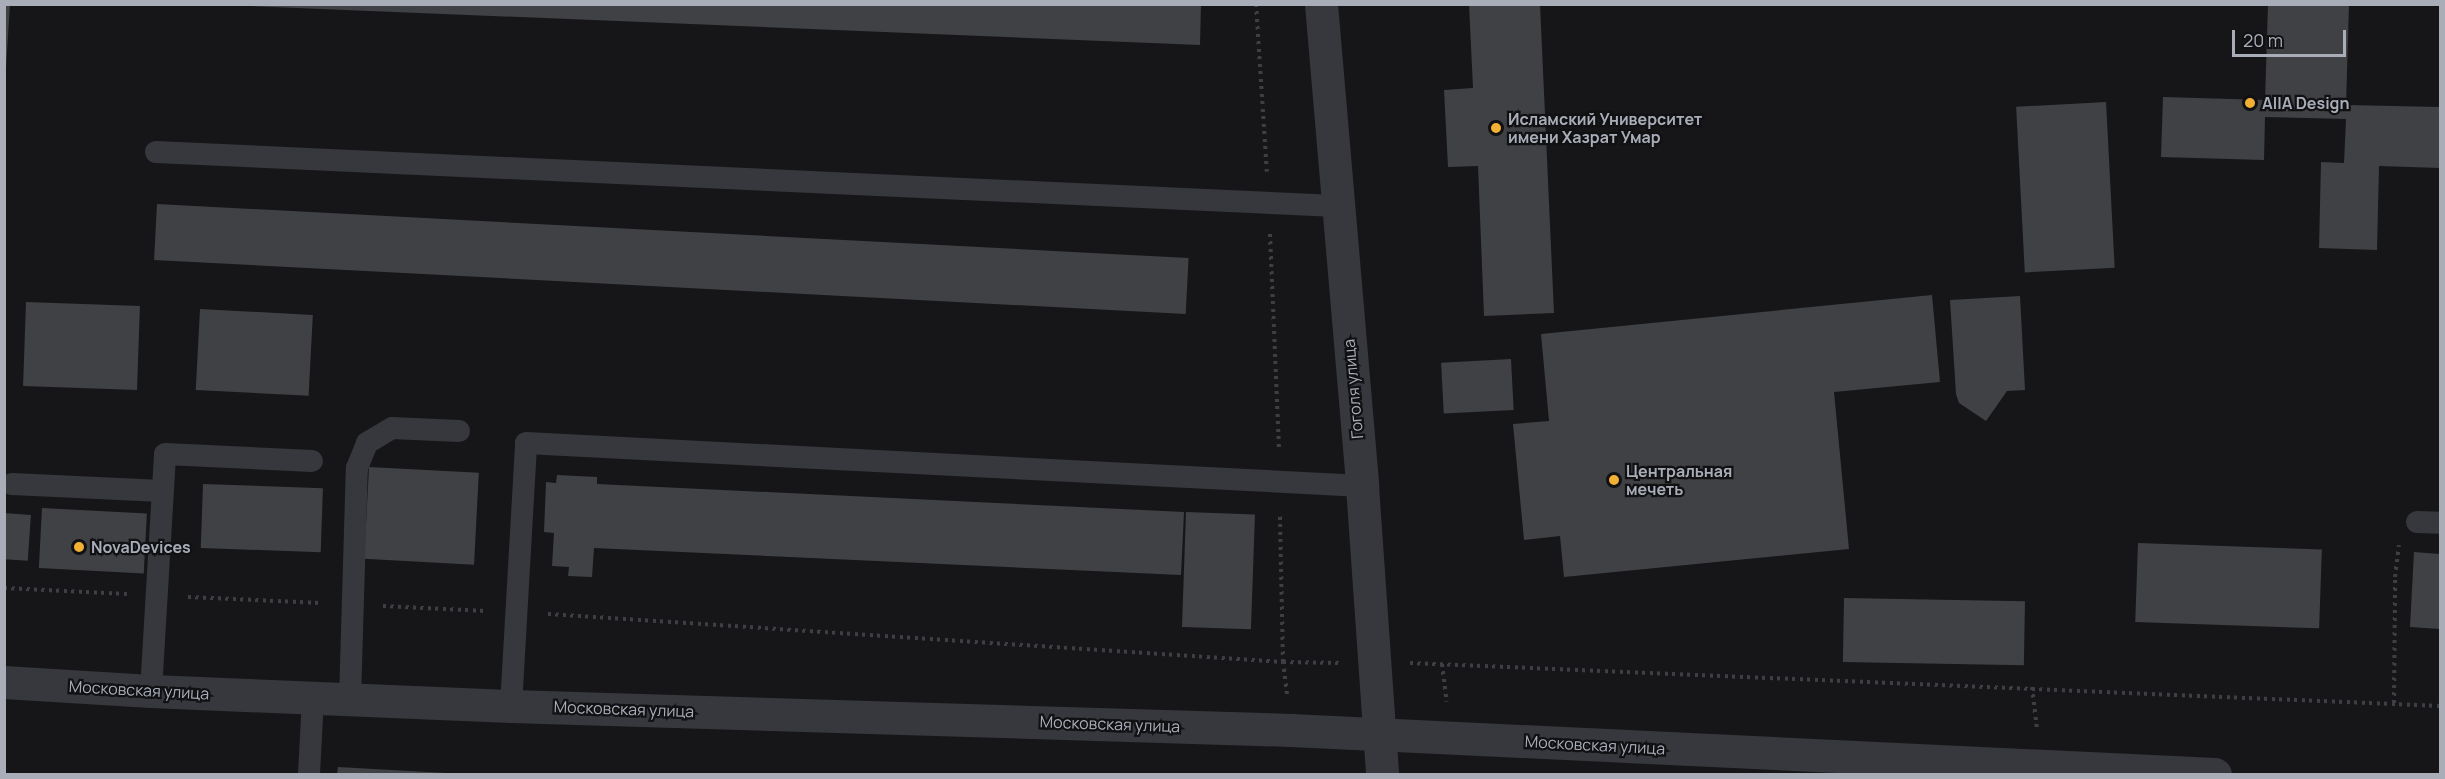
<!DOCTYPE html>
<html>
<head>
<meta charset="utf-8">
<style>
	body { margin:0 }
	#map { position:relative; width:2445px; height:779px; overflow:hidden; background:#161618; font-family:Manrope,sans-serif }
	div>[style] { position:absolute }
	.building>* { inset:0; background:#404145; transform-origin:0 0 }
	.path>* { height:4px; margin-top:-2px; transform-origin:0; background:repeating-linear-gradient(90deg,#3d3f44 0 3px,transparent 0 7.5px) }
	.service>* { height:22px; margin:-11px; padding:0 11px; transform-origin:11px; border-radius:11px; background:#37383d }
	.minor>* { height:33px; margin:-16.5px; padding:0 16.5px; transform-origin:16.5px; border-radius:16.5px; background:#37383d }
	.tertiary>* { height:33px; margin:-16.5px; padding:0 16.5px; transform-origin:16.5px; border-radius:16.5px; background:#37383d }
	.dots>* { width:16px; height:16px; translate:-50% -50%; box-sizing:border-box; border:3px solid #111113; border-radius:50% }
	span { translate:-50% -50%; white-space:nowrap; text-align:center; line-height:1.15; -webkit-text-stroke:4.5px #111113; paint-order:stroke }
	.poi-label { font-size:16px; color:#a8adb8; font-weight:700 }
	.left { translate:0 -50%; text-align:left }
	.street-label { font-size:16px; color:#a8adb8 }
	.frame { position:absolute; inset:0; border:6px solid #a8adb8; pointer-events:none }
	.scale { position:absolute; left:2232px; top:30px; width:114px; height:27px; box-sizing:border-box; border:3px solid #a8adb8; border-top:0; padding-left:8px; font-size:18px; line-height:21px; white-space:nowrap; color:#a8adb8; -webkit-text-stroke:4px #111113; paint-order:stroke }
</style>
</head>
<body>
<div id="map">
	<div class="building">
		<div style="clip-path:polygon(4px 4px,10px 4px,6px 68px,4px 68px)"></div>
		<div style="clip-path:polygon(201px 4px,1201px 4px,1200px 45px)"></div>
		<div style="clip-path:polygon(1469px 4px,1540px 4px,1554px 313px,1484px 316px,1478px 166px,1448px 167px,1444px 90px,1473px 88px)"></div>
		<div style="clip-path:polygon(2268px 4px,2349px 4px,2346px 105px,2440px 107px,2440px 168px,2379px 166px,2377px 250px,2319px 248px,2321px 162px,2344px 163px,2346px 119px,2265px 117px,2264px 160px,2161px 157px,2163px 97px,2265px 100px)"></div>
		<div style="left:2106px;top:102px;width:166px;height:90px;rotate:87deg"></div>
		<div style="left:157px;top:204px;width:1033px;height:56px;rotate:3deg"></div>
		<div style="clip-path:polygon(1932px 295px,1940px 382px,1834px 392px,1849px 549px,1564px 577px,1560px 536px,1524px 540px,1513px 424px,1549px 421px,1541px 334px)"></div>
		<div style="clip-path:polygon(2020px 296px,2025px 390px,2007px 391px,1986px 421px,1959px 403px,1956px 394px,1950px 300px)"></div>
		<div style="left:26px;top:302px;width:114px;height:84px;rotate:2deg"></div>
		<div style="left:200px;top:309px;width:113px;height:81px;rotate:3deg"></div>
		<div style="left:1511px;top:359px;width:51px;height:70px;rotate:87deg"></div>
		<div style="left:369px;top:467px;width:110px;height:92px;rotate:3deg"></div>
		<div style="clip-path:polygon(557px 475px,597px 477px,597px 484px,1184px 512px,1181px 575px,594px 548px,592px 577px,568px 576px,569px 567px,552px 566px,554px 533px,544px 532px,546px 482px,556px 483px)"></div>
		<div style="left:203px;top:484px;width:120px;height:64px;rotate:2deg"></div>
		<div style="left:42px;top:508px;width:105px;height:60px;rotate:3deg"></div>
		<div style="left:1186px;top:512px;width:69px;height:115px;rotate:2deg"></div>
		<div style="left:4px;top:513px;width:27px;height:46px;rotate:4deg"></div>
		<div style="left:2138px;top:543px;width:184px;height:79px;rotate:2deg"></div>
		<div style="clip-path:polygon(2414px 552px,2440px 554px,2440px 629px,2410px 627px)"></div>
		<div style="left:1844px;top:598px;width:181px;height:64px;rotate:1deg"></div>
		<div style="clip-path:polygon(338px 767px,446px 773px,446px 774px,337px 774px)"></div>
	</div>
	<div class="path">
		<div style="left:1256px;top:4px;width:168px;rotate:86.3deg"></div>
		<div style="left:1270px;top:234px;width:217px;rotate:87.6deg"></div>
		<div style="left:4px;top:588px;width:123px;rotate:2.8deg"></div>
		<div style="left:188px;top:597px;width:133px;rotate:2.6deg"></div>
		<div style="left:383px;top:606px;width:103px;rotate:2.8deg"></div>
		<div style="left:548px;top:614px;width:737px;rotate:3.74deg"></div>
		<div style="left:1283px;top:662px;width:149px;rotate:-91.2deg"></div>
		<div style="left:1410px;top:663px;width:1031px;rotate:2.39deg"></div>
		<div style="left:1442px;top:664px;width:38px;rotate:83deg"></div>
		<div style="left:2032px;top:687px;width:42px;rotate:83.2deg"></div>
		<div style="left:1287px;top:694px;width:32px;rotate:-97deg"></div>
		<div style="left:1283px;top:662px;width:57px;rotate:1deg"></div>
		<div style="left:2394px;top:703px;width:126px;rotate:-89.5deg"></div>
		<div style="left:2395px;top:577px;width:32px;rotate:-83deg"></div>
	</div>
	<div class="service">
		<div style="left:156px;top:152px;width:1182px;rotate:2.62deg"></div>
		<div style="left:12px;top:484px;width:150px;rotate:2.7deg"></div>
		<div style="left:2417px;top:522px;width:23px;rotate:2deg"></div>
		<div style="left:151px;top:691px;width:237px;rotate:-86.6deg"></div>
		<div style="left:165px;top:454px;width:147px;rotate:2.7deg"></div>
		<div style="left:350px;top:699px;width:231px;rotate:-88.3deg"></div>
		<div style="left:357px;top:468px;width:27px;rotate:-68deg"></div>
		<div style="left:367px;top:443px;width:29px;rotate:-31deg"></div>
		<div style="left:392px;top:428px;width:67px;rotate:2.6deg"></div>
		<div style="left:511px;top:706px;width:263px;rotate:-86.7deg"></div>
		<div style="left:526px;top:443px;width:837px;rotate:2.94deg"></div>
		<div style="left:309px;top:774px;width:76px;rotate:-87deg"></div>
	</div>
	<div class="minor">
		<div style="left:1321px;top:4px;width:484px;rotate:85.1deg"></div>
		<div style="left:1362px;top:486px;width:289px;rotate:86deg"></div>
	</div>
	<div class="tertiary">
		<div style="left:4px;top:682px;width:147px;rotate:3.5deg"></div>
		<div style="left:151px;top:691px;width:360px;rotate:2.4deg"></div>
		<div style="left:511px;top:706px;width:780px;rotate:1.76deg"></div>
		<div style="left:1291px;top:730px;width:925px;rotate:2.73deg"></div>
	</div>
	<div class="dots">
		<div style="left:2250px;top:103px;background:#f2b134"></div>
		<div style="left:1496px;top:128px;background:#f2b134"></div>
		<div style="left:1614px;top:480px;background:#f2b134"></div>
		<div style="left:79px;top:547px;background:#f2b134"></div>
	</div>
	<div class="poi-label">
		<span class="left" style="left:2262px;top:103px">AllA Design</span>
		<span class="left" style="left:1508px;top:128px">Исламский Университет<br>имени Хазрат Умар</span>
		<span class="left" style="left:1626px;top:480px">Центральная<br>мечеть</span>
		<span class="left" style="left:91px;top:547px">NovaDevices</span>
	</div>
	<div class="street-label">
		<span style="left:1353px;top:389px;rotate:-95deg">Гоголя улица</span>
		<span style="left:139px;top:690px;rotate:3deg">Московская улица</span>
		<span style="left:624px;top:709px;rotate:2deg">Московская улица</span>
		<span style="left:1110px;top:724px;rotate:2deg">Московская улица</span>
		<span style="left:1595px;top:745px;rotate:3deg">Московская улица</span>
	</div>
	<div class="frame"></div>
	<div class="scale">20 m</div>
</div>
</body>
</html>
